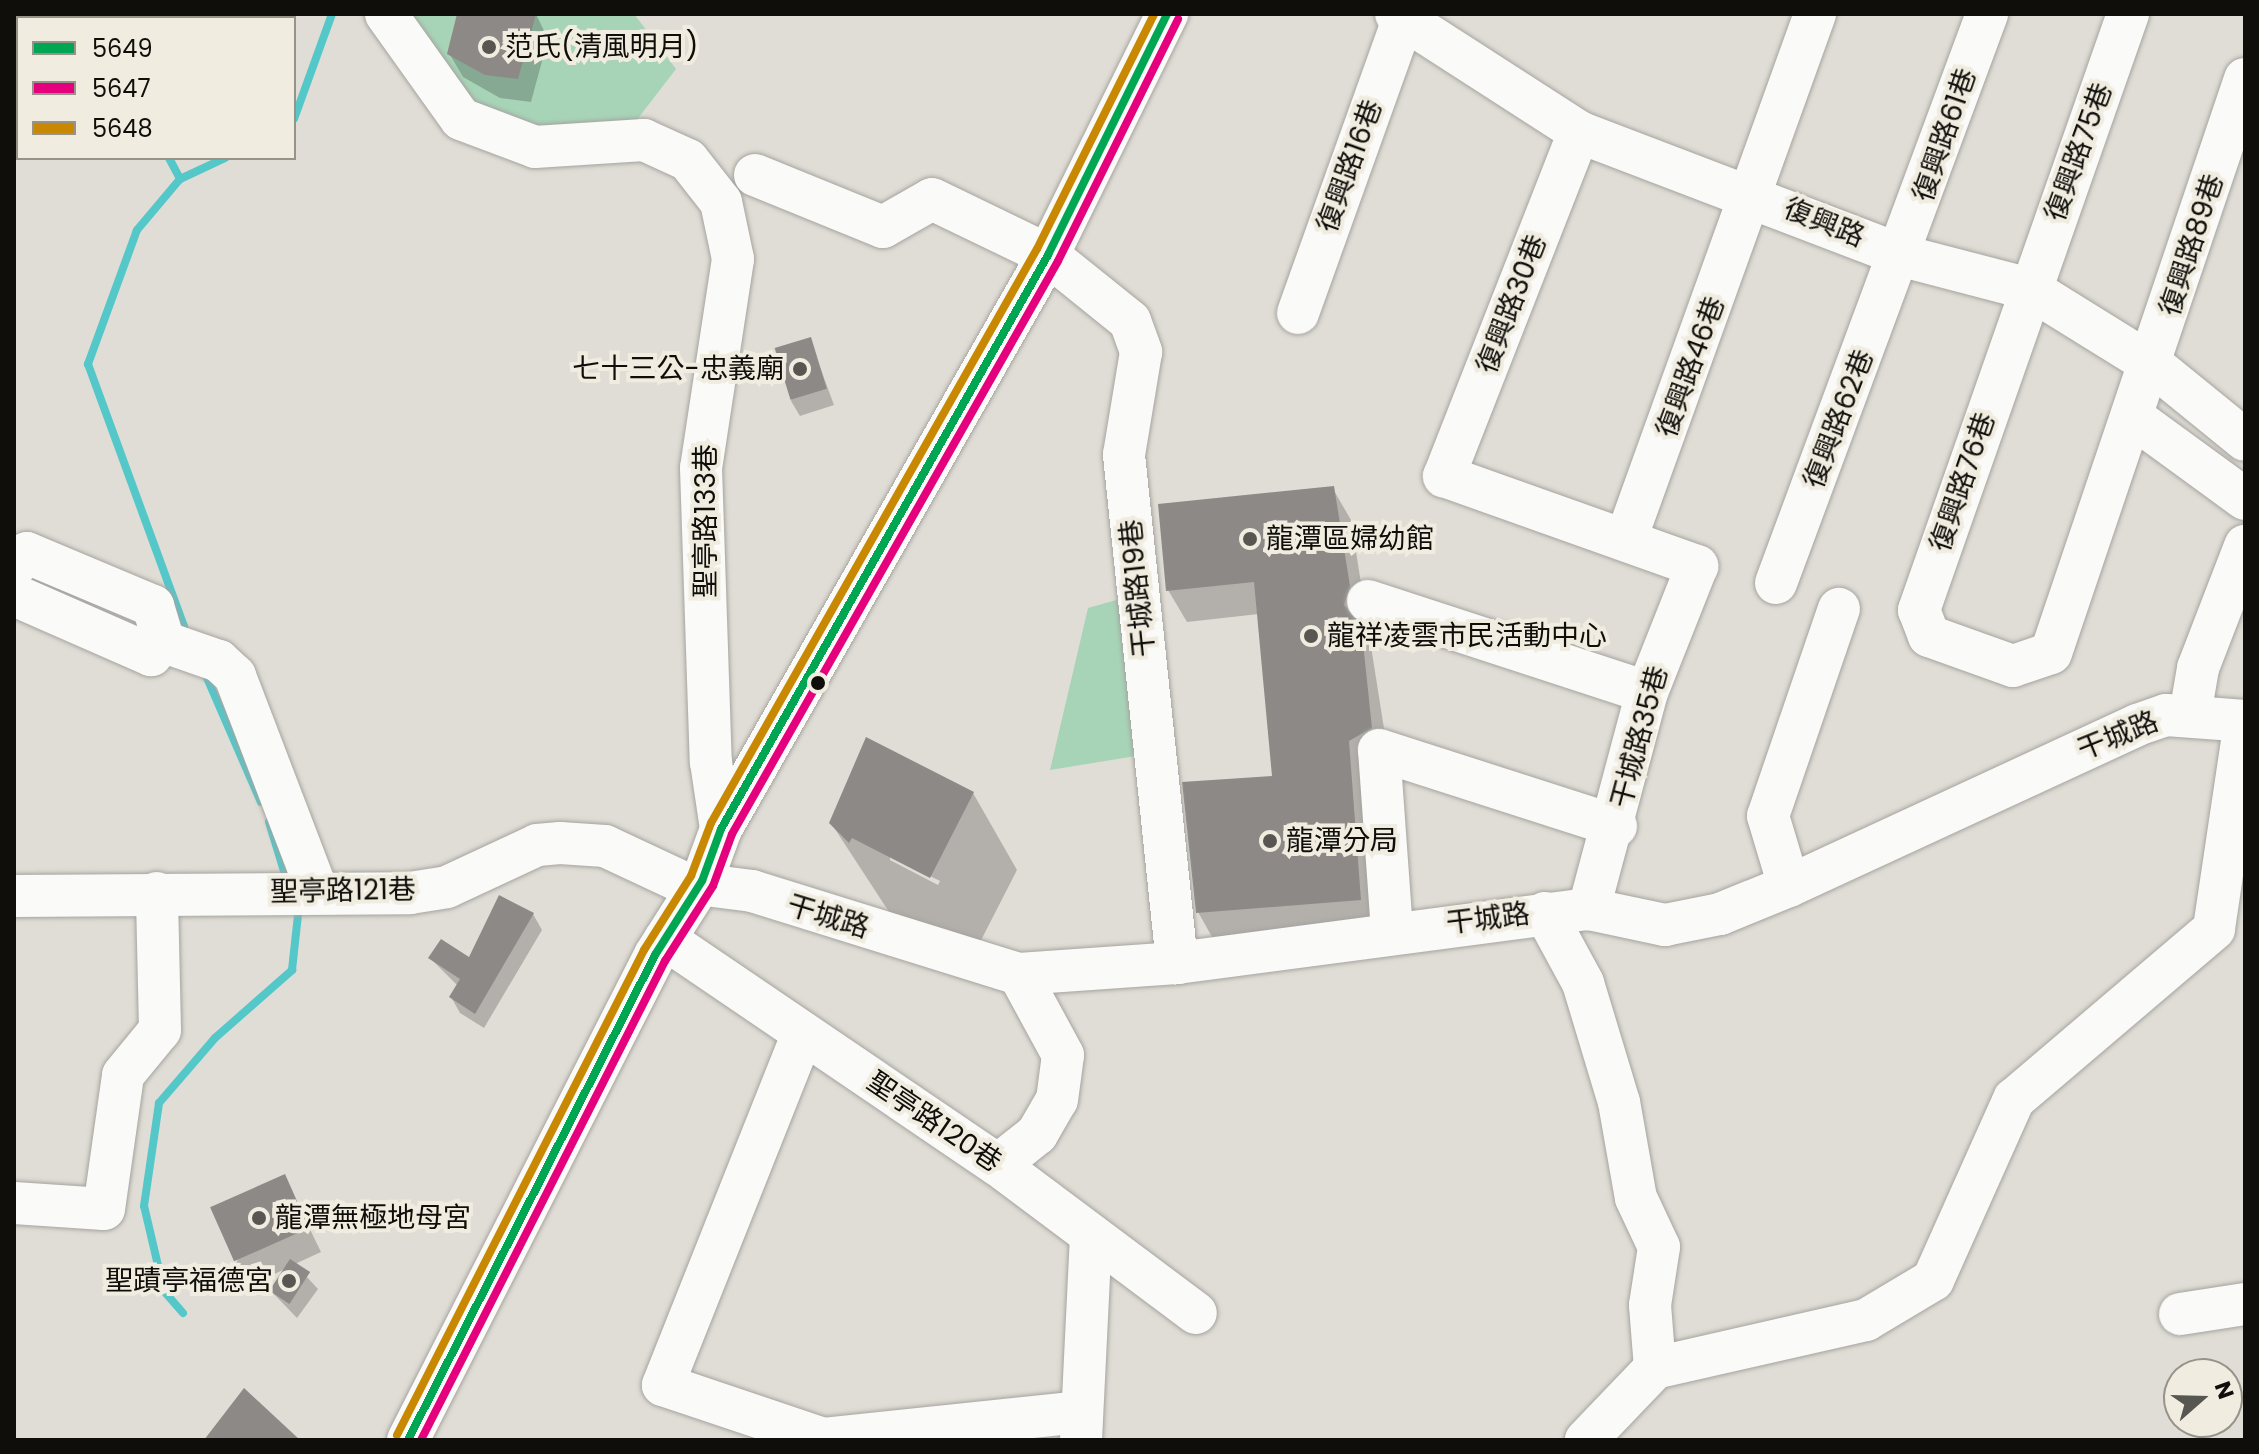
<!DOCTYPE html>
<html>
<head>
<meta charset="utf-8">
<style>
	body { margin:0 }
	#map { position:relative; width:2259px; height:1454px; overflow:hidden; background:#e0ddd6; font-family:Poppins,"Noto Sans TC",sans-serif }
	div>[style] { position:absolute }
	.green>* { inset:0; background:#a7d4b7 }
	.shadow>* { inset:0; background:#0003 }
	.stream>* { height:8px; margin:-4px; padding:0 4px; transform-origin:4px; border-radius:4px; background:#54c7c9 }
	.building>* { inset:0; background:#8c8987; transform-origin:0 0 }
	.roads { filter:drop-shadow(0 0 2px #a6a49f) drop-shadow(0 0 2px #a6a49f) }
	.minor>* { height:42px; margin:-21px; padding:0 21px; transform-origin:21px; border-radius:21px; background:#fafaf9 }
	.bus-1>* { height:8px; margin:-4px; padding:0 4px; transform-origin:4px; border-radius:4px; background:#00a651 }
	.bus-2>* { height:8px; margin:-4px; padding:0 4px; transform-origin:4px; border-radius:4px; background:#e5007d }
	.bus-3>* { height:8px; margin:-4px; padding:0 4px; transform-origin:4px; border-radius:4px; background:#c98802 }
	.dots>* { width:22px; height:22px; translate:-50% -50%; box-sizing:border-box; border:4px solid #f0ece0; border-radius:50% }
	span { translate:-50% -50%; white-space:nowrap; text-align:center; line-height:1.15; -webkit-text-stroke:8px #f0ece0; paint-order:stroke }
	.poi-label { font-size:28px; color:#0f0e0a }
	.left { translate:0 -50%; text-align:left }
	.right { translate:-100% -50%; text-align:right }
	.street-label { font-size:28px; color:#0f0e0a }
	.frame { position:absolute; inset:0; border:16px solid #0f0e0a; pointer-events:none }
	.legend { position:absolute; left:16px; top:16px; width:280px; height:144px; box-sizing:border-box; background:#f0ece0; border:2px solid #96938a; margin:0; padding:10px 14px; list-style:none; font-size:24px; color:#0f0e0a }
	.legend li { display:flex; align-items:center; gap:16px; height:40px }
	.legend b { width:40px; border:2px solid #96938a }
	.north { position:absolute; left:2163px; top:1358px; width:80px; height:80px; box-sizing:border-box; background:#f0ece0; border:2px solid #96938a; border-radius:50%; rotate:70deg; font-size:22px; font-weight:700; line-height:32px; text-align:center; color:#0f0e0a }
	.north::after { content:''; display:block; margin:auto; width:28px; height:36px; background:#585651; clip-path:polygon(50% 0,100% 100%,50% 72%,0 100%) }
</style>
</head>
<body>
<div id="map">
	<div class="green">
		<div style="clip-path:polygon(401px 14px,634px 14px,676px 69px,626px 134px,513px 127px,478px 111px)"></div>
		<div style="clip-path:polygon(1120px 599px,1136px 756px,1050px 770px,1088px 608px)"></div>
	</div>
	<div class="shadow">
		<div style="clip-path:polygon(462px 14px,536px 14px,548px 39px,531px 102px,500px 98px,463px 77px,449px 53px)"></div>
		<div style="clip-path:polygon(810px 340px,834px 405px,800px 416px,791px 401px)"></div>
		<div style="clip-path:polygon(1333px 489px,1351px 520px,1389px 760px,1378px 931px,1216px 944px,1198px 912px,1275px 777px,1259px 614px,1187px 622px,1168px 590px)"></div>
		<div style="clip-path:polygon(evenodd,973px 793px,1017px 870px,974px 954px,893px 918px,831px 823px,973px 793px,890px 856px,940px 881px,938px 885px,890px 860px,890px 856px)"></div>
		<div style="clip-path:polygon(533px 914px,542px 930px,484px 1028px,460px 1013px,451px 997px,458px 986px,430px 958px,470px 960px)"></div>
		<div style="clip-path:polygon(284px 1176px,321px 1252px,295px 1264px,318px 1289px,297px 1318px,270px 1290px,285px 1269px,249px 1286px,236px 1263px)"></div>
	</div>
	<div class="stream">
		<div style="left:85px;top:14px;width:4px;rotate:76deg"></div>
		<div style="left:294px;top:119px;width:112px;rotate:-70.1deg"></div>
		<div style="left:169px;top:158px;width:24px;rotate:62deg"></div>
		<div style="left:180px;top:179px;width:67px;rotate:130.1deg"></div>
		<div style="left:137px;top:230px;width:143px;rotate:110.1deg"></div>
		<div style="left:88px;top:364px;width:280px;rotate:69.9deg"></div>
		<div style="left:180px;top:179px;width:50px;rotate:-25deg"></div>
		<div style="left:207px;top:678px;width:135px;rotate:66.5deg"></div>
		<div style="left:269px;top:822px;width:51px;rotate:73deg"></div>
		<div style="left:183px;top:1313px;width:29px;rotate:-131deg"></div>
		<div style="left:164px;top:1291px;width:87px;rotate:-103.2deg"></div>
		<div style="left:144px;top:1206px;width:104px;rotate:-81.7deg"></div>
		<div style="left:159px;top:1103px;width:86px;rotate:-49.3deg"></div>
		<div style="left:215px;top:1038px;width:103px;rotate:-41.4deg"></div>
		<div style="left:292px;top:970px;width:55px;rotate:-83.8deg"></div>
	</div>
	<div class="building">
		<div style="clip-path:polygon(457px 14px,536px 14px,518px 79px,485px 75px,447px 54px)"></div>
		<div style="left:811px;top:337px;width:54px;height:38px;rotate:73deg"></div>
		<div style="clip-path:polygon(1334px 486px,1350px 586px,1344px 605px,1361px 624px,1372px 728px,1349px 741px,1361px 900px,1196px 913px,1182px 782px,1272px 776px,1254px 582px,1166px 591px,1158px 504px)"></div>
		<div style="clip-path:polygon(866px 737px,974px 792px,930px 878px,852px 838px,849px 843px,829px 823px)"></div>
		<div style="clip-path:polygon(499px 895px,534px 913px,475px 1014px,449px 997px,460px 979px,428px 958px,441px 939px,469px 957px)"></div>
		<div style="left:285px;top:1174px;width:59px;height:82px;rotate:66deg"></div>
		<div style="left:290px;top:1259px;width:24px;height:38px;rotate:33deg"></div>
		<div style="clip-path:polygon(244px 1388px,300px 1440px,204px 1440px)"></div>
	</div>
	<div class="roads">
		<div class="minor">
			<div style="left:386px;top:14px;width:129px;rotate:54.5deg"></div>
			<div style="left:461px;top:119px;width:79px;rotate:20.7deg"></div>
			<div style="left:535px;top:147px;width:109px;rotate:-3.7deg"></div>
			<div style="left:644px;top:140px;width:48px;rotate:24.4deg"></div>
			<div style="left:688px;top:160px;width:53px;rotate:51.8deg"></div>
			<div style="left:721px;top:202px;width:58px;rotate:78.1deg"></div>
			<div style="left:733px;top:259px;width:211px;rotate:98.7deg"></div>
			<div style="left:701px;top:468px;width:294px;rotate:88.1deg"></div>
			<div style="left:711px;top:762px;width:68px;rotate:81.5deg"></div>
			<div style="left:1396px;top:14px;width:218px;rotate:32.8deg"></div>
			<div style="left:1579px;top:132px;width:347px;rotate:20.9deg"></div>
			<div style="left:1903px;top:256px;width:131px;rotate:14.6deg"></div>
			<div style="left:2030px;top:289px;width:146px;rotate:31.8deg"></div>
			<div style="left:2154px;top:366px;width:117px;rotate:39.1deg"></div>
			<div style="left:2128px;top:14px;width:632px;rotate:109.32deg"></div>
			<div style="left:1919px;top:610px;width:28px;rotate:69deg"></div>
			<div style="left:1929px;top:636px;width:89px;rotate:19.7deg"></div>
			<div style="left:2013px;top:666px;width:40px;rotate:-18.9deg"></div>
			<div style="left:2051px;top:653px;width:606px;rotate:-71.33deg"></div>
			<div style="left:1579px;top:132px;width:370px;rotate:111.4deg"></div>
			<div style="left:1444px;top:476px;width:269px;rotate:19.6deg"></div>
			<div style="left:1697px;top:566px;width:136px;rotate:111.6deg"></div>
			<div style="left:1647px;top:692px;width:225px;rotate:105deg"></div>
			<div style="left:755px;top:175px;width:138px;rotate:22.1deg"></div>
			<div style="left:883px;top:227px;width:56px;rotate:-29.7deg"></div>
			<div style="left:932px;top:199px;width:129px;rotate:25.8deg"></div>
			<div style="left:1048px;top:255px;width:105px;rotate:38.8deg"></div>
			<div style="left:1130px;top:321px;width:33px;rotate:70deg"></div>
			<div style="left:1141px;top:352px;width:104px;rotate:99.4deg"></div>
			<div style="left:1124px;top:455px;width:511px;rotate:84.04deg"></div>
			<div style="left:1298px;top:313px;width:312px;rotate:-70.3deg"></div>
			<div style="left:2134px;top:418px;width:137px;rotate:36.1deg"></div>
			<div style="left:1626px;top:539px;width:558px;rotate:-70.2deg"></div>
			<div style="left:14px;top:567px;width:19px;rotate:-47deg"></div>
			<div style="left:27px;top:553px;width:137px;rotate:22.8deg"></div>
			<div style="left:153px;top:606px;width:38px;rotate:73deg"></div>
			<div style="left:1776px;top:583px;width:607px;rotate:-69.65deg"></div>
			<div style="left:14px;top:595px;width:150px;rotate:23.7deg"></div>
			<div style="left:151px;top:655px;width:18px;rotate:-45deg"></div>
			<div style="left:1368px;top:601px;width:293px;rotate:18.1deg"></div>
			<div style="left:164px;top:642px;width:58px;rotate:19.1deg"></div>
			<div style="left:219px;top:661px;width:22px;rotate:43deg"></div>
			<div style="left:235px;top:676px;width:232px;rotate:69.1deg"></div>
			<div style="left:2190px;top:715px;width:48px;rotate:-80.3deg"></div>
			<div style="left:2198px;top:668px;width:131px;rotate:-68.9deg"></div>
			<div style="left:1789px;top:886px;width:73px;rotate:-106.7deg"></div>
			<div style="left:1768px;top:816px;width:219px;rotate:-71.1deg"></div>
			<div style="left:14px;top:896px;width:396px;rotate:-0.4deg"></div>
			<div style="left:410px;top:893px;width:37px;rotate:-9deg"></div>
			<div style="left:447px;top:887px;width:99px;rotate:-25deg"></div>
			<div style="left:537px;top:845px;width:23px;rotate:-5deg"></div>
			<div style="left:560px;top:843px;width:45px;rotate:3.8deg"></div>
			<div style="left:605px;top:846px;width:85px;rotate:25.1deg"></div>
			<div style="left:682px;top:882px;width:71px;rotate:7.3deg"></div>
			<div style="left:752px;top:891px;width:280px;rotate:17.3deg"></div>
			<div style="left:1019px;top:974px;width:158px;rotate:-4deg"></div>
			<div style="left:1177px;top:963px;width:416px;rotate:-7.5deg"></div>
			<div style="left:1589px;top:909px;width:78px;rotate:11.9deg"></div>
			<div style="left:1665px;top:925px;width:56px;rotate:-11.3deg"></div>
			<div style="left:1720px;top:914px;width:74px;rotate:-22.1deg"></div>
			<div style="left:1789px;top:886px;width:383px;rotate:-24.8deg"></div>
			<div style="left:2137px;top:725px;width:31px;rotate:-19deg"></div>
			<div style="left:2166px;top:715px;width:79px;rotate:4.3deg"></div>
			<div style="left:2245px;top:721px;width:210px;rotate:98.5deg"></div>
			<div style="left:2214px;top:929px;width:262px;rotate:139.6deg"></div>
			<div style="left:2014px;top:1099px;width:198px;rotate:114.1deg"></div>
			<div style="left:1933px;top:1280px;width:78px;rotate:149.2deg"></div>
			<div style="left:1866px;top:1320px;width:216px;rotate:167.2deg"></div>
			<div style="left:1545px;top:913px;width:80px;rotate:61.5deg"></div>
			<div style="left:1583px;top:983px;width:124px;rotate:73.2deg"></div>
			<div style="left:1619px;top:1102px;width:97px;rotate:80deg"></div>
			<div style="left:1636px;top:1198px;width:54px;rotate:64.9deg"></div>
			<div style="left:1659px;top:1247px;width:59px;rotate:98.8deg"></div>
			<div style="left:1650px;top:1305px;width:63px;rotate:85.5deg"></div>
			<div style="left:1655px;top:1368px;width:100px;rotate:133.8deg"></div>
			<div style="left:1392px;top:931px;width:181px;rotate:-94.1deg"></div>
			<div style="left:1379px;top:750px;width:249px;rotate:17.8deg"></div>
			<div style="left:665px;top:939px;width:402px;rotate:34.2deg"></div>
			<div style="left:998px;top:1165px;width:247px;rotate:36.8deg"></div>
			<div style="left:803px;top:1033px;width:379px;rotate:111.7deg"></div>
			<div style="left:663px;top:1385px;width:169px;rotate:18.6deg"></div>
			<div style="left:823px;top:1439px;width:256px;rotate:-6deg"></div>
			<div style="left:998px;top:1165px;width:50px;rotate:-38.5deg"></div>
			<div style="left:1037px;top:1134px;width:39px;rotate:-60deg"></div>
			<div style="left:1057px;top:1100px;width:45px;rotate:-82.4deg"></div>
			<div style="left:1063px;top:1055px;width:92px;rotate:-118.5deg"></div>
			<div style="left:14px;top:1203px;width:90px;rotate:3.8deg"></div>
			<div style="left:104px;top:1209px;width:135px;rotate:-81.9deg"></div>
			<div style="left:123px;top:1075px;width:58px;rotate:-50.6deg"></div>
			<div style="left:160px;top:1030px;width:137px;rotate:-91.3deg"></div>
			<div style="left:2180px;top:1314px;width:66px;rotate:-8.7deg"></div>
			<div style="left:408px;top:1440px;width:544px;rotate:-63.01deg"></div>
			<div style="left:655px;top:955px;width:88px;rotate:-57.6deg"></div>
			<div style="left:702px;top:881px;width:55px;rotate:-69.9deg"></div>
			<div style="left:721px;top:829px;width:661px;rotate:-60.33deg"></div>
			<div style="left:1048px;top:255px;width:269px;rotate:-63.7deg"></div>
			<div style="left:1081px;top:1440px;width:205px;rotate:-87.2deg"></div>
		</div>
	</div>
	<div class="bus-1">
		<div style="left:408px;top:1440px;width:544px;rotate:-63.01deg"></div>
		<div style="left:655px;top:955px;width:88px;rotate:-57.6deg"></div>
		<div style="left:702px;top:881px;width:55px;rotate:-69.9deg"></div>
		<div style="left:721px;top:829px;width:661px;rotate:-60.33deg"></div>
		<div style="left:1048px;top:255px;width:269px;rotate:-63.7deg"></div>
	</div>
	<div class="bus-2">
		<div style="left:421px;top:1440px;width:538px;rotate:-63.01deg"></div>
		<div style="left:665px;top:961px;width:89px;rotate:-57.4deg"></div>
		<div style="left:713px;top:886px;width:55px;rotate:-69.9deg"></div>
		<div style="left:732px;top:834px;width:659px;rotate:-60.36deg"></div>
		<div style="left:1058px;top:261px;width:270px;rotate:-63.6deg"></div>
	</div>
	<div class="bus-3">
		<div style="left:397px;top:1435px;width:544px;rotate:-63.01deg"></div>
		<div style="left:644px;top:950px;width:88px;rotate:-57.6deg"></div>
		<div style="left:691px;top:876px;width:57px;rotate:-69.3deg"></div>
		<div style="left:711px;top:823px;width:660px;rotate:-60.41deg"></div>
		<div style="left:1037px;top:249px;width:263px;rotate:-63.5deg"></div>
	</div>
	<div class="dots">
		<div style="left:489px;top:47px;background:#585651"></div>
		<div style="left:800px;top:369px;background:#585651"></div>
		<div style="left:1250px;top:539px;background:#585651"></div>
		<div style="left:1311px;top:636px;background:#585651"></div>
		<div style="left:818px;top:683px;background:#0f0e0a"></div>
		<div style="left:1270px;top:841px;background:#585651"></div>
		<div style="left:259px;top:1218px;background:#585651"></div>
		<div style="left:289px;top:1281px;background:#585651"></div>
	</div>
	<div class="poi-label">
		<span class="left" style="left:505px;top:47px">范氏(清風明月)</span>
		<span class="right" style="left:784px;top:369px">七十三公-忠義廟</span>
		<span class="left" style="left:1266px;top:539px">龍潭區婦幼館</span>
		<span class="left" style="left:1327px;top:636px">龍祥凌雲市民活動中心</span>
		<span class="left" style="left:1286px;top:841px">龍潭分局</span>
		<span class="left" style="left:275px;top:1218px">龍潭無極地母宮</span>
		<span class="right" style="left:273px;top:1281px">聖蹟亭福德宮</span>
	</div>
	<div class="street-label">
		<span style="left:1945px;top:135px;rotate:-71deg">復興路61巷</span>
		<span style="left:2079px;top:152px;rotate:-70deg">復興路75巷</span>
		<span style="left:1350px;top:166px;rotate:-70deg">復興路16巷</span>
		<span style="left:1824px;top:223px;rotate:22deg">復興路</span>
		<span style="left:2192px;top:245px;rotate:-72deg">復興路89巷</span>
		<span style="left:1512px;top:304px;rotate:-69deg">復興路30巷</span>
		<span style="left:1691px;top:367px;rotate:-70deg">復興路46巷</span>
		<span style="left:1839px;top:419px;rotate:-69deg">復興路62巷</span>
		<span style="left:1963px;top:482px;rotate:-71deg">復興路76巷</span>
		<span style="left:706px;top:521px;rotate:-90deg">聖亭路133巷</span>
		<span style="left:1138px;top:588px;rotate:-96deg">干城路19巷</span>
		<span style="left:2118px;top:736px;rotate:-22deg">干城路</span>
		<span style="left:1640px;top:737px;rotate:-75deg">干城路35巷</span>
		<span style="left:343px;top:891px;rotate:-1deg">聖亭路121巷</span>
		<span style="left:828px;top:917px;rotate:17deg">干城路</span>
		<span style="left:1488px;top:919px;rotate:-7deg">干城路</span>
		<span style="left:934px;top:1122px;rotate:34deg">聖亭路120巷</span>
	</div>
	<div class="frame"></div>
	<ul class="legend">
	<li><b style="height:10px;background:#00a651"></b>5649</li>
	<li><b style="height:10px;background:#e5007d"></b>5647</li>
	<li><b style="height:10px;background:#c98802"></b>5648</li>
	</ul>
	<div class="north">N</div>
</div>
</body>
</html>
